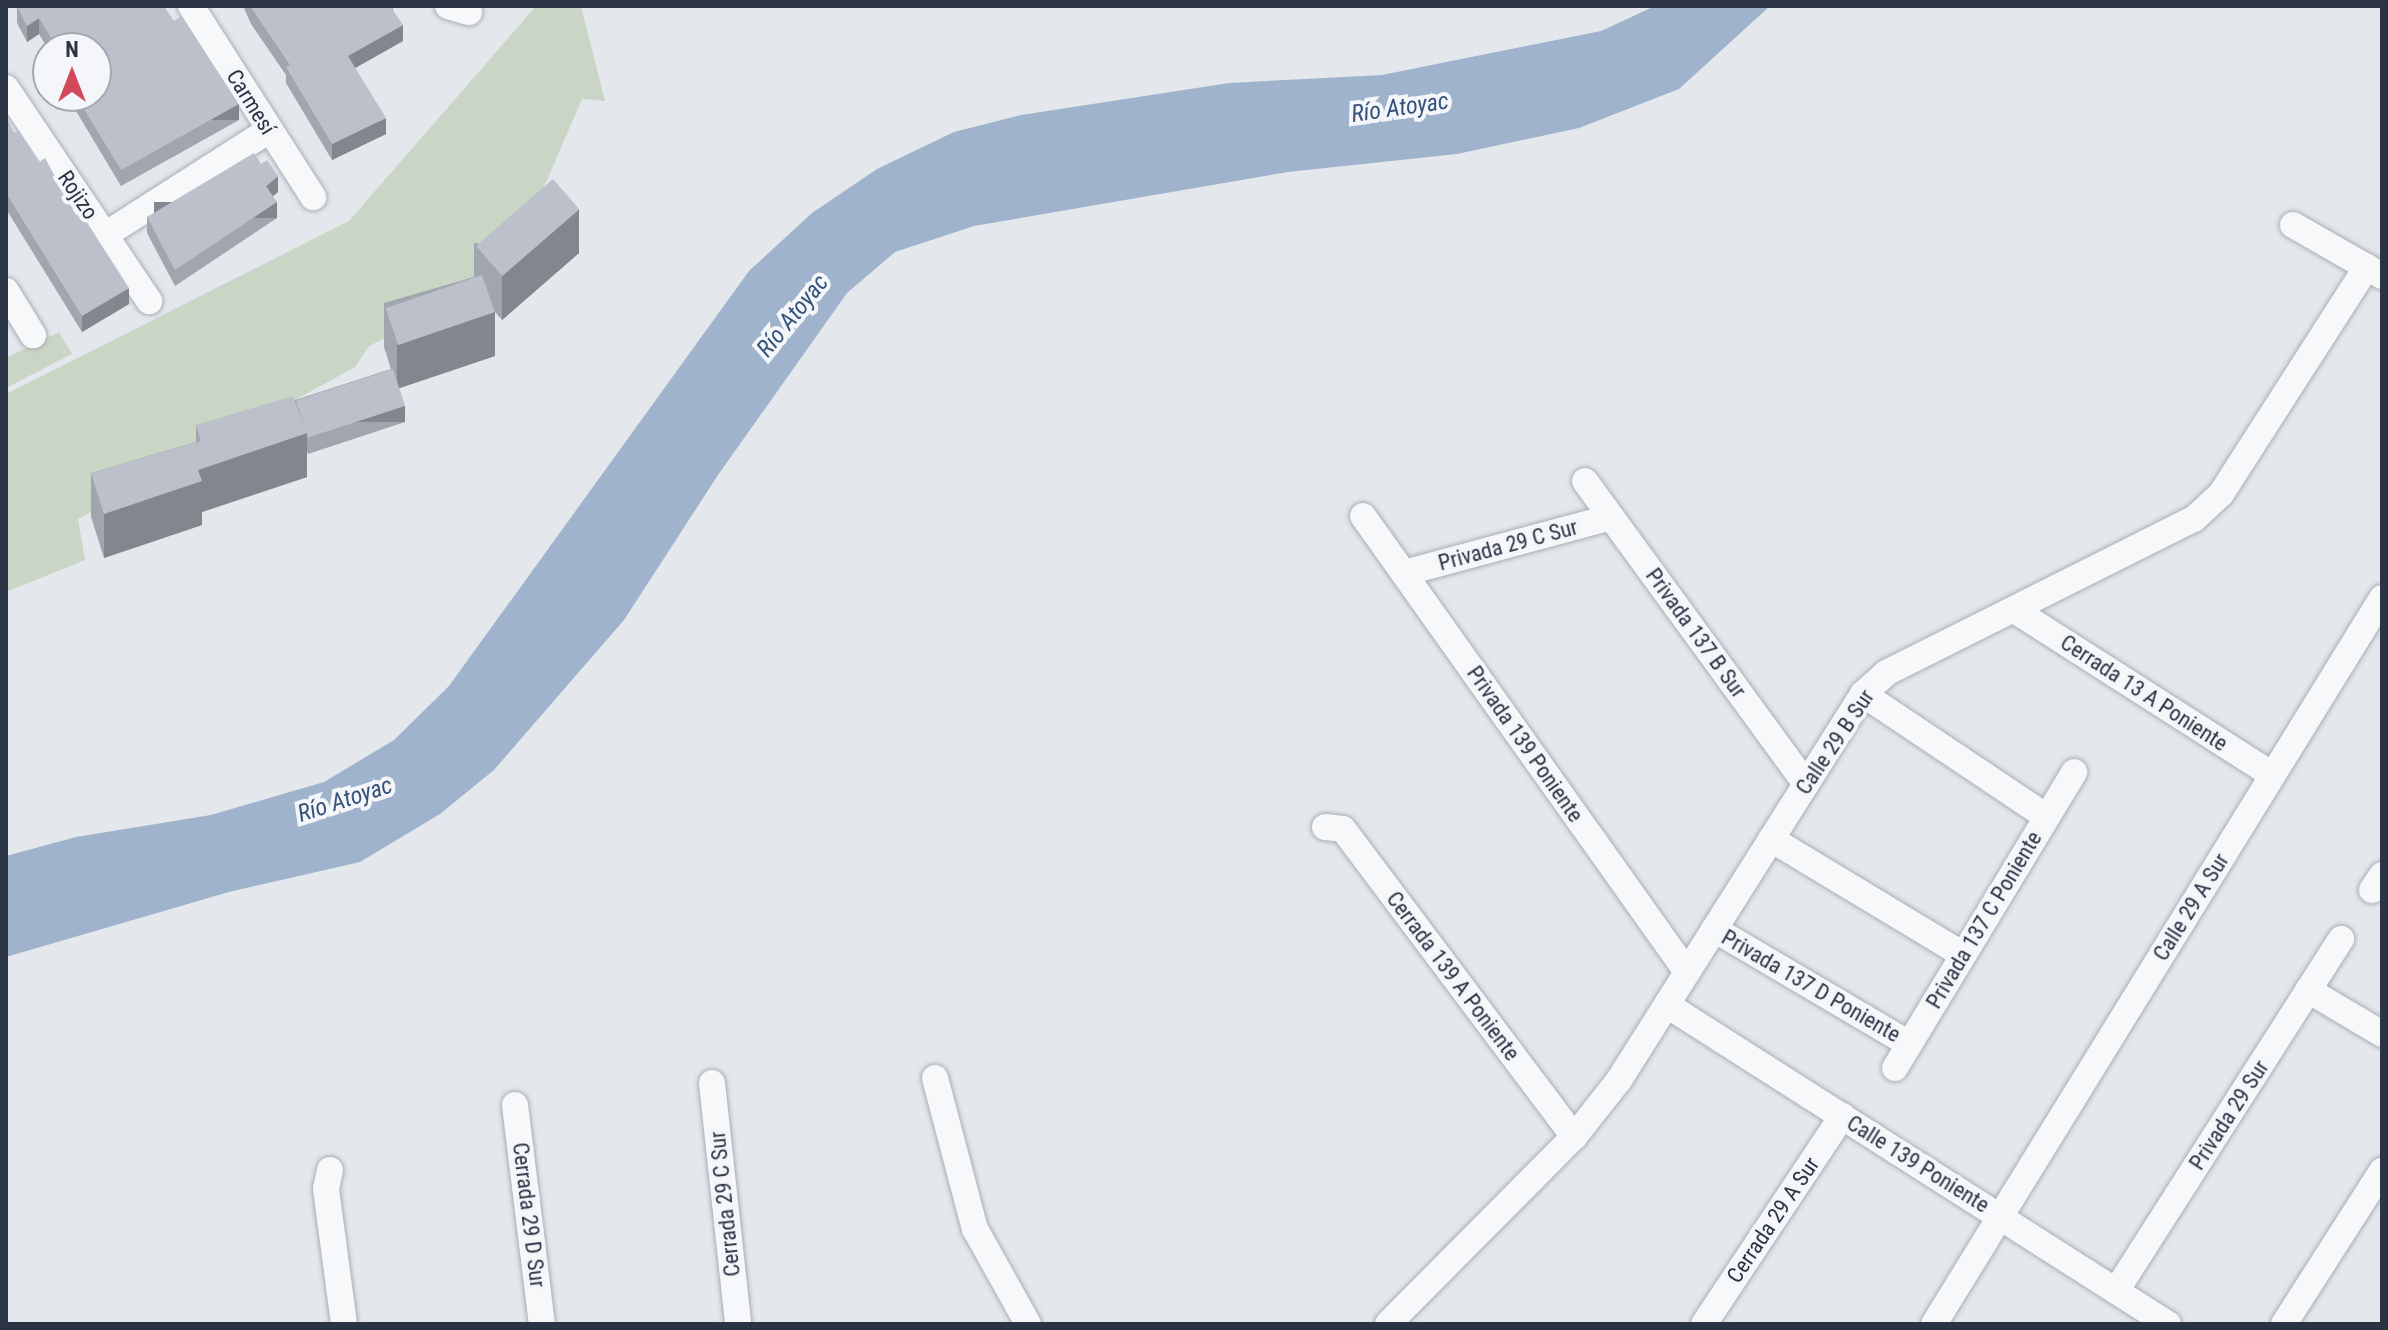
<!DOCTYPE html>
<html>
<head>
<meta charset="utf-8">
<style>
	body { margin:0 }
	#map { position:relative; width:2388px; height:1330px; overflow:hidden; background:#e4e7ec; font-family:"Roboto Condensed",sans-serif }
	div>[style] { position:absolute }
	.green>* { inset:0; background:#c9d6c5 }
	.water>* { inset:0; background:#9fb4cc }
	.roads { filter:drop-shadow(0 0 2px #a9aeb7) drop-shadow(0 0 2px #a9aeb7) }
	.minor>* { height:26px; margin:-13px; padding:0 13px; transform-origin:13px; border-radius:13px; background:#f7f8fa }
	.wall>* { inset:0; background:#a1a5ae }
	.shaded-wall>* { inset:0; background:#83868d; transform-origin:0 0 }
	.building>* { inset:0; background:#bbc0ca; transform-origin:0 0 }
	span { translate:-50% -50%; white-space:nowrap; text-align:center; line-height:1.15; -webkit-text-stroke:8px #f4f6f9; paint-order:stroke }
	.street-label { font-size:22px; color:#2b3445 }
	.water-label { font-size:24px; color:#34527a; font-style:italic }
	.frame { position:absolute; inset:0; border:8px solid #2b3445; pointer-events:none }
	.north { position:absolute; left:32px; top:32px; width:80px; height:80px; box-sizing:border-box; background:#f4f6f9; border:2px solid #a4a8b1; border-radius:50%; rotate:0deg; font-size:22px; font-weight:700; line-height:32px; text-align:center; color:#2b3445 }
	.north::after { content:''; display:block; margin:auto; width:28px; height:36px; background:#d1495b; clip-path:polygon(50% 0,100% 100%,50% 72%,0 100%) }
</style>
</head>
<body>
<div id="map">
	<div class="green">
		<div style="clip-path:polygon(536px 6px,581px 6px,605px 101px,582px 99px,530px 219px,451px 305px,369px 346px,355px 367px,78px 519px,85px 560px,6px 592px,6px 394px,349px 221px)"></div>
		<div style="clip-path:polygon(59px 332px,72px 354px,6px 388px,6px 358px)"></div>
	</div>
	<div class="water">
		<div style="clip-path:polygon(1655px 6px,1770px 6px,1679px 89px,1579px 128px,1457px 154px,1288px 172px,974px 226px,895px 252px,847px 293px,718px 475px,624px 620px,494px 770px,440px 814px,360px 862px,229px 892px,6px 957px,6px 856px,76px 837px,211px 815px,324px 782px,394px 740px,449px 686px,749px 271px,812px 213px,877px 169px,954px 132px,1021px 115px,1229px 83px,1382px 75px,1601px 31px)"></div>
	</div>
	<div class="roads">
		<div class="minor">
			<div style="left:191px;top:6px;width:227px;rotate:57.4deg"></div>
			<div style="left:448px;top:6px;width:22px;rotate:16deg"></div>
			<div style="left:6px;top:88px;width:257px;rotate:56.1deg"></div>
			<div style="left:2293px;top:225px;width:103px;rotate:29.8deg"></div>
			<div style="left:105px;top:235px;width:195px;rotate:-32.6deg"></div>
			<div style="left:6px;top:291px;width:52px;rotate:58.5deg"></div>
			<div style="left:1585px;top:481px;width:375px;rotate:53.9deg"></div>
			<div style="left:1363px;top:516px;width:559px;rotate:54.61deg"></div>
			<div style="left:1404px;top:573px;width:214px;rotate:-15.1deg"></div>
			<div style="left:2016px;top:611px;width:304px;rotate:32.6deg"></div>
			<div style="left:1863px;top:694px;width:221px;rotate:33.8deg"></div>
			<div style="left:1325px;top:827px;width:18px;rotate:6deg"></div>
			<div style="left:1343px;top:829px;width:385px;rotate:53.1deg"></div>
			<div style="left:1771px;top:839px;width:224px;rotate:31.1deg"></div>
			<div style="left:2372px;top:890px;width:18px;rotate:-56deg"></div>
			<div style="left:1714px;top:929px;width:226px;rotate:30.5deg"></div>
			<div style="left:2308px;top:990px;width:86px;rotate:30.7deg"></div>
			<div style="left:1667px;top:1005px;width:594px;rotate:32.49deg"></div>
			<div style="left:1895px;top:1068px;width:346px;rotate:-58.8deg"></div>
			<div style="left:935px;top:1078px;width:156px;rotate:75.2deg"></div>
			<div style="left:975px;top:1229px;width:109px;rotate:60.8deg"></div>
			<div style="left:712px;top:1083px;width:242px;rotate:83.8deg"></div>
			<div style="left:515px;top:1105px;width:221px;rotate:83deg"></div>
			<div style="left:330px;top:1170px;width:19px;rotate:102deg"></div>
			<div style="left:326px;top:1189px;width:136px;rotate:82.4deg"></div>
			<div style="left:2116px;top:1291px;width:418px;rotate:-57.4deg"></div>
			<div style="left:1388px;top:1324px;width:264px;rotate:-45.2deg"></div>
			<div style="left:1574px;top:1137px;width:73px;rotate:-51.7deg"></div>
			<div style="left:1619px;top:1080px;width:457px;rotate:-57.7deg"></div>
			<div style="left:1863px;top:694px;width:31px;rotate:-42deg"></div>
			<div style="left:1886px;top:673px;width:344px;rotate:-26.6deg"></div>
			<div style="left:2194px;top:519px;width:37px;rotate:-43deg"></div>
			<div style="left:2221px;top:494px;width:270px;rotate:-57.3deg"></div>
			<div style="left:1704px;top:1324px;width:250px;rotate:-56.4deg"></div>
			<div style="left:1934px;top:1324px;width:853px;rotate:-58.32deg"></div>
			<div style="left:2284px;top:1324px;width:182px;rotate:-57.4deg"></div>
		</div>
	</div>
	<div class="wall">
		<div style="clip-path:polygon(243px 6px,393px 6px,393px 10px,403px 41px,355px 68px,386px 134px,332px 160px,286px 83px,286px 75px,251px 24px)"></div>
		<div style="clip-path:polygon(17px 7px,239px 120px,121px 186px,70px 101px,70px 96px,96px 96px,96px 48px,48px 48px,48px 49px,39px 34px,27px 42px,17px 23px)"></div>
		<div style="clip-path:polygon(6px 117px,14px 133px,76px 215px,129px 304px,82px 332px,6px 209px)"></div>
		<div style="clip-path:polygon(278px 192px,273px 196px,277px 218px,175px 286px,147px 233px,147px 217px)"></div>
		<div style="clip-path:polygon(474px 243px,579px 253px,502px 320px,495px 312px,495px 356px,399px 388px,405px 422px,308px 454px,307px 451px,307px 477px,202px 512px,202px 525px,104px 558px,91px 517px,91px 473px,196px 442px,196px 425px,295px 400px,391px 369px,384px 347px,384px 303px,474px 277px)"></div>
	</div>
	<div class="shaded-wall">
		<div style="clip-path:polygon(39px 18px,39px 34px,27px 42px,27px 26px)"></div>
		<div style="clip-path:polygon(403px 25px,403px 41px,348px 72px,348px 56px)"></div>
		<div style="left:239px;top:104px;width:16px;height:135px;rotate:90deg"></div>
		<div style="clip-path:polygon(386px 118px,386px 134px,332px 160px,332px 144px)"></div>
		<div style="clip-path:polygon(278px 176px,278px 192px,266px 202px,266px 186px)"></div>
		<div style="left:277px;top:202px;width:16px;height:123px;rotate:90deg"></div>
		<div style="clip-path:polygon(579px 209px,579px 253px,502px 320px,502px 276px)"></div>
		<div style="clip-path:polygon(129px 288px,129px 304px,82px 332px,82px 316px)"></div>
		<div style="clip-path:polygon(495px 312px,495px 356px,397px 389px,397px 345px)"></div>
		<div style="left:405px;top:406px;width:16px;height:102px;rotate:90deg"></div>
		<div style="clip-path:polygon(307px 433px,307px 477px,202px 512px,202px 525px,104px 558px,104px 514px,198px 470px)"></div>
	</div>
	<div class="building">
		<div style="clip-path:polygon(19px 6px,164px 6px,174px 21px,181px 16px,239px 104px,121px 170px,76px 96px,96px 96px,96px 48px,57px 48px,39px 18px,27px 26px,17px 7px)"></div>
		<div style="clip-path:polygon(250px 6px,390px 6px,403px 25px,348px 56px,386px 118px,332px 144px,286px 67px,290px 65px)"></div>
		<div style="clip-path:polygon(6px 117px,14px 133px,19px 130px,38px 163px,45px 158px,76px 215px,81px 213px,129px 288px,82px 316px,6px 193px)"></div>
		<div style="clip-path:polygon(254px 153px,261px 164px,267px 160px,278px 176px,266px 186px,277px 202px,175px 270px,147px 217px)"></div>
		<div style="left:553px;top:179px;width:40px;height:102px;rotate:49deg"></div>
		<div style="left:482px;top:275px;width:39px;height:102px;rotate:71deg"></div>
		<div style="left:393px;top:369px;width:39px;height:102px;rotate:72deg"></div>
		<div style="clip-path:polygon(293px 396px,307px 433px,198px 470px,202px 481px,104px 514px,91px 473px,201px 441px,196px 425px)"></div>
	</div>
	<div class="street-label">
		<span style="left:251px;top:102px;rotate:58deg">Carmesí</span>
		<span style="left:78px;top:195px;rotate:56deg">Rojizo</span>
		<span style="left:1508px;top:545px;rotate:-15deg">Privada 29 C Sur</span>
		<span style="left:1696px;top:633px;rotate:54deg">Privada 137 B Sur</span>
		<span style="left:2144px;top:693px;rotate:33deg">Cerrada 13 A Poniente</span>
		<span style="left:1835px;top:742px;rotate:-56deg">Calle 29 B Sur</span>
		<span style="left:1525px;top:744px;rotate:55deg">Privada 139 Poniente</span>
		<span style="left:2191px;top:907px;rotate:-58deg">Calle 29 A Sur</span>
		<span style="left:1984px;top:920px;rotate:-59deg">Privada 137 C Poniente</span>
		<span style="left:1453px;top:976px;rotate:53deg">Cerrada 139 A Poniente</span>
		<span style="left:1811px;top:986px;rotate:30deg">Privada 137 D Poniente</span>
		<span style="left:2229px;top:1115px;rotate:-57deg">Privada 29 Sur</span>
		<span style="left:1918px;top:1164px;rotate:32deg">Calle 139 Poniente</span>
		<span style="left:725px;top:1204px;rotate:-96deg">Cerrada 29 C Sur</span>
		<span style="left:529px;top:1215px;rotate:83deg">Cerrada 29 D Sur</span>
		<span style="left:1773px;top:1220px;rotate:-56deg">Cerrada 29 A Sur</span>
	</div>
	<div class="water-label">
		<span style="left:1400px;top:108px;rotate:-8deg">Río Atoyac</span>
		<span style="left:793px;top:316px;rotate:-51deg">Río Atoyac</span>
		<span style="left:345px;top:800px;rotate:-18deg">Río Atoyac</span>
	</div>
	<div class="frame"></div>
	<div class="north">N</div>
</div>
</body>
</html>
